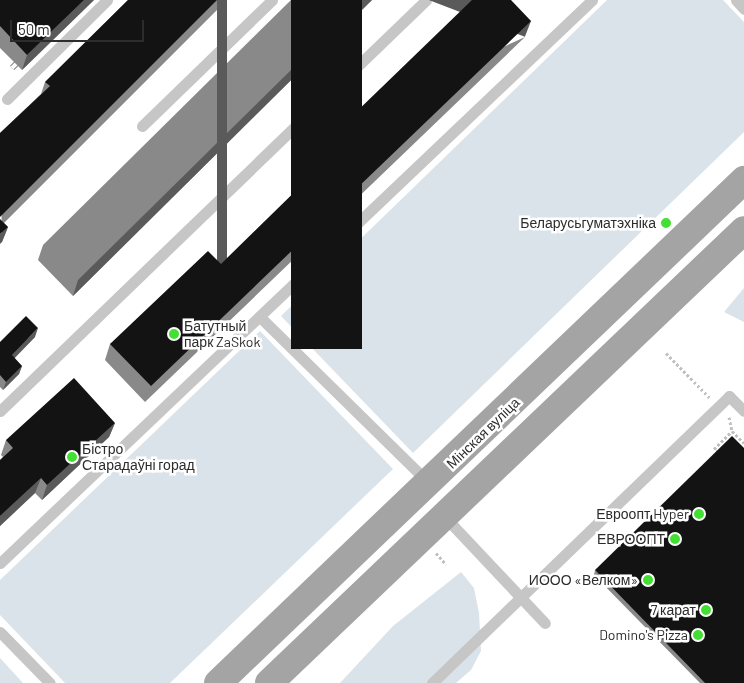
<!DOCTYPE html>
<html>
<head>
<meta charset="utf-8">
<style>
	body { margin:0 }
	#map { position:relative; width:744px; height:683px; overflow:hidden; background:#fff; font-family:Barlow,sans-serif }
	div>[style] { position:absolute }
	.green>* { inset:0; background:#dae3ea }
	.path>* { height:3px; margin-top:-1.5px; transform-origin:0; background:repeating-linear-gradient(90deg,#c0c0c0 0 2.5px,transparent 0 5px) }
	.service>* { height:11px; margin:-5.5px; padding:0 5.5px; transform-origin:5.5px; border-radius:5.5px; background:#c6c6c6 }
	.primary>* { height:28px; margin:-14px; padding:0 14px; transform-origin:14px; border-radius:14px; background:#a4a4a4 }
	.rail>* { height:5.5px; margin-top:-2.75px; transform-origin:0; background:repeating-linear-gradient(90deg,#fff 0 11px,#818181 0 22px); box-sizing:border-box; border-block:1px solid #818181 }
	.wall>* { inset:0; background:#898989 }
	.shaded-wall>* { inset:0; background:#5a5a5a; transform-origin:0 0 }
	.building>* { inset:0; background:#131313; transform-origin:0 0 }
	.dots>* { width:14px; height:14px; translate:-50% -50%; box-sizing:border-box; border:2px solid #fff; border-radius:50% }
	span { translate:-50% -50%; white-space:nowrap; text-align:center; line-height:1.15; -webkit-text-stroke:5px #fff; paint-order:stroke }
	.poi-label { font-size:14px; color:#2c2c2c }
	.right { translate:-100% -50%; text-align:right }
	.left { translate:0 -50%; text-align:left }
	.street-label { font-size:14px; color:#2c2c2c }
	.scale { position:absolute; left:10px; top:20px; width:134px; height:22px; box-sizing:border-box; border:2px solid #2c2c2c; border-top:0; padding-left:6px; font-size:15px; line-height:18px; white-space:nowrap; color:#2c2c2c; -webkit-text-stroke:4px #fff; paint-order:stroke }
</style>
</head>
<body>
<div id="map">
	<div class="green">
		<div style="clip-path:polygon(607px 0,723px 0,744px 22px,744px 132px,413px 453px,281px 316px)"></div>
		<div style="clip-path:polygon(744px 288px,744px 322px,724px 312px)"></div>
		<div style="clip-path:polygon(260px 331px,393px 469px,170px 683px,65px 683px,0 615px,0 580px)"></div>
		<div style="clip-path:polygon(461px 572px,474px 588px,479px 613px,481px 651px,471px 670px,456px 683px,340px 683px,393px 626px)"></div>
		<div style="clip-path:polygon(0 658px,23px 683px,0 683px)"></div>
	</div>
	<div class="path">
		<div style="left:666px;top:353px;width:62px;rotate:45.7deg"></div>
		<div style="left:729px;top:417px;width:14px;rotate:78deg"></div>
		<div style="left:718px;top:452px;width:5px;rotate:-143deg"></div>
		<div style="left:714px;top:449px;width:25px;rotate:-45deg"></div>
		<div style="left:732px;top:431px;width:17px;rotate:45deg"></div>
		<div style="left:436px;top:553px;width:15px;rotate:48deg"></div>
	</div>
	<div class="service">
		<div style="left:736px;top:0;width:12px;rotate:48deg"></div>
		<div style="left:7px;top:99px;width:141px;rotate:-44.7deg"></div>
		<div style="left:142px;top:126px;width:181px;rotate:-44.1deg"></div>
		<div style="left:260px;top:317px;width:237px;rotate:44.5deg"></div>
		<div style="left:0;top:411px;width:592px;rotate:-43.97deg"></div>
		<div style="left:444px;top:516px;width:147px;rotate:46.7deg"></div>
		<div style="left:0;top:563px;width:817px;rotate:-43.56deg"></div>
		<div style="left:0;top:632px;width:71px;rotate:45.6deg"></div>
		<div style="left:432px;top:683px;width:413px;rotate:-44deg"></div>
		<div style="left:729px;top:396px;width:21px;rotate:45deg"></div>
	</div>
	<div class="primary">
		<div style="left:218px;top:683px;width:728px;rotate:-43.72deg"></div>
		<div style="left:269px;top:683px;width:656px;rotate:-43.64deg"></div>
	</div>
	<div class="rail">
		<div style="left:12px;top:68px;width:20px;rotate:-45deg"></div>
	</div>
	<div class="wall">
		<div style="clip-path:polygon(0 0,94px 0,22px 70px,0 48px)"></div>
		<div style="clip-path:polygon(128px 0,227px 0,4px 223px,8px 227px,2px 242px,0 133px,41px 94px,45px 82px)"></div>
		<div style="clip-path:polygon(291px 0,372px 0,73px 296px,38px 260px,43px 245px)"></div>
		<div style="clip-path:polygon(525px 37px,145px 402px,105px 360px,110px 344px,221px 264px,350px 138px,345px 132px,351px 117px)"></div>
		<div style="clip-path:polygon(35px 337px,14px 358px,22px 366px,19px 374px,3px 390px,0 387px,0 342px)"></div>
		<div style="clip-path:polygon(115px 423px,109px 437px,42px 500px,35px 493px,0 526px,0 460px,3px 457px,1px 455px,6px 440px)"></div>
		<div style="clip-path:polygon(595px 570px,744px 683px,700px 683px,594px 575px)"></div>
	</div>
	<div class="shaded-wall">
		<div style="clip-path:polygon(84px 0,94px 0,22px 70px,27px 55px)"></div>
		<div style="left:217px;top:0;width:10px;height:307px"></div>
		<div style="clip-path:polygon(362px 0,372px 0,73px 296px,78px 280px)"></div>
		<div style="left:531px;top:21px;width:17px;height:527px;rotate:111deg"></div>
		<div style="clip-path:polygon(8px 227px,2px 242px,0 244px,0 234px)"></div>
		<div style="clip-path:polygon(38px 328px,35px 337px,9px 364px,12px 355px)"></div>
		<div style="clip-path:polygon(22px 366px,19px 374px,3px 390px,6px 382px)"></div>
		<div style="clip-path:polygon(115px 423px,109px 437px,42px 500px,47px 485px)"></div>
		<div style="clip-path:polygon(41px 478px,35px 493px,0 526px,0 516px)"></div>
	</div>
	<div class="building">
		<div style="clip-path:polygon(0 0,84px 0,27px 55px,0 26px)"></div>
		<div style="clip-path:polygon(128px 0,217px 0,0 217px,0 133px,50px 86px,45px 82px)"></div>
		<div style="left:291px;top:0;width:71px;height:349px"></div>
		<div style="clip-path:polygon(472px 0,511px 0,531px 21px,151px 386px,110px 344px,208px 251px,221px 264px,361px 127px,351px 117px)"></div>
		<div style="clip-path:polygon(0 219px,8px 227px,0 234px)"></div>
		<div style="clip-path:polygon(26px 316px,38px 328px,12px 355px,22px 366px,6px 382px,0 375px,0 342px)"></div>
		<div style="clip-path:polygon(74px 378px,115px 423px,47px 485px,41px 478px,0 516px,0 460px,13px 448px,6px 440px)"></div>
		<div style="clip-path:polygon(732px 436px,744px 448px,744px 683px,705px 683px,595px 570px)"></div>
	</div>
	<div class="dots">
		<div style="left:666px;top:223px;background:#44df33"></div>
		<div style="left:174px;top:334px;background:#44df33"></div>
		<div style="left:72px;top:457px;background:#44df33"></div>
		<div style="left:699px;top:514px;background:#44df33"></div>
		<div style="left:675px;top:539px;background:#44df33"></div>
		<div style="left:648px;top:580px;background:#44df33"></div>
		<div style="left:706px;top:610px;background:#44df33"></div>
		<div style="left:698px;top:635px;background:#44df33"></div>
	</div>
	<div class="poi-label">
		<span class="right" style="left:656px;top:223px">Беларусьгуматэхніка</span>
		<span class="left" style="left:184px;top:334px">Батутный<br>парк ZaSkok</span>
		<span class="left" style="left:82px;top:457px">Бістро<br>Старадаўні горад</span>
		<span class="right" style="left:689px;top:514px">Евроопт Hyper</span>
		<span class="right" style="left:665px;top:539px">ЕВРООПТ</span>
		<span class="right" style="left:638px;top:580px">ИООО «Велком»</span>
		<span class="right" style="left:696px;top:610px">7 карат</span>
		<span class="right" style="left:688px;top:635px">Domino's Pizza</span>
	</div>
	<div class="street-label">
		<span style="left:483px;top:433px;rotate:-44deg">Мінская вуліца</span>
	</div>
	<div class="scale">50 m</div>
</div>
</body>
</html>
